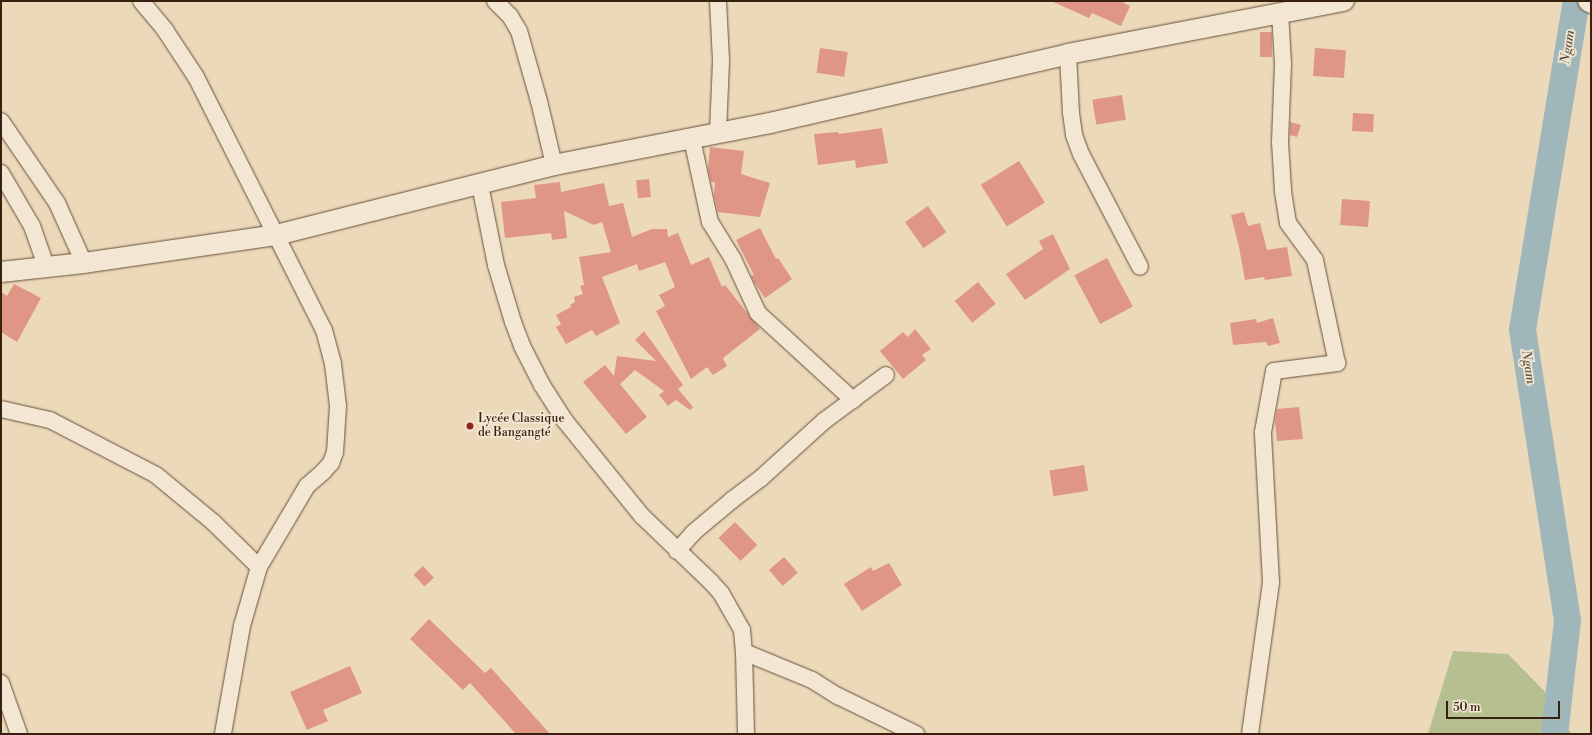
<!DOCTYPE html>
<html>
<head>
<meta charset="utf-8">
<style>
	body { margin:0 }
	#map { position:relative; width:1592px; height:735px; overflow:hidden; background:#ecd9b9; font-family:"Libre Bodoni",serif }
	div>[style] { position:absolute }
	.green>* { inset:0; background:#b6bf90 }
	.river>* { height:27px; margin:-13.5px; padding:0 13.5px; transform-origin:13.5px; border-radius:13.5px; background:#9fb7bb }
	.building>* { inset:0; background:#e09686; transform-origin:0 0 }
	.roads { filter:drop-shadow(0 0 1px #65503a) drop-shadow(0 0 1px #65503a) }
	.minor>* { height:16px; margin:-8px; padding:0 8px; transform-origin:8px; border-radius:8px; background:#f3e6d2 }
	.tertiary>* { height:20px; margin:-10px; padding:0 10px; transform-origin:10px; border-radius:10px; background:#f3e6d2 }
	.dots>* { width:11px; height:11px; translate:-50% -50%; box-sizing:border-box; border:2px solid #f3e6d2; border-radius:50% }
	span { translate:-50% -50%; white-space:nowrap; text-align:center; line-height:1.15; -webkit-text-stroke:3.5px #f3e6d2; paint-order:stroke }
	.poi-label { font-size:12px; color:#38220f }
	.left { translate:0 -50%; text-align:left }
	.water-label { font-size:13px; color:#574f43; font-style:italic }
	.frame { position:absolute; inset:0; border:2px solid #38220f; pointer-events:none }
	.scale { position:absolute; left:1446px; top:701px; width:114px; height:18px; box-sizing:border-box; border:2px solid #38220f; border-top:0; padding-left:5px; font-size:12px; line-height:14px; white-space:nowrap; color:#38220f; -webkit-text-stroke:3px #f3e6d2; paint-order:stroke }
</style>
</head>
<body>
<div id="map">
	<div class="green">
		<div style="clip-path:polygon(1453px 651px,1508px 654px,1555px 702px,1571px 734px,1428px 734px)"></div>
	</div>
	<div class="river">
		<div style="left:1554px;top:734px;width:115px;rotate:-83.5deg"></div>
		<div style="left:1567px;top:620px;width:294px;rotate:-98.8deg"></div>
		<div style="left:1522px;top:329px;width:332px;rotate:-80.7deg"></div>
	</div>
	<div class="building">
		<div style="clip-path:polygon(1051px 1px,1120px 1px,1130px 6px,1121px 26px,1092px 13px,1089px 18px)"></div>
		<div style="left:1260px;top:32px;width:12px;height:25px"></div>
		<div style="left:820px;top:48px;width:28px;height:25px;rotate:8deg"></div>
		<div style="left:1315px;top:48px;width:31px;height:28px;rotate:4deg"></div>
		<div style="left:1122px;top:95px;width:25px;height:30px;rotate:81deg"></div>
		<div style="left:1353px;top:113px;width:21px;height:18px;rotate:3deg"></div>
		<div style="clip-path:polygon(1290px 122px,1301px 125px,1297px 137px,1290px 135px)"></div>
		<div style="clip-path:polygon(882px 128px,888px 163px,856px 168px,855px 160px,818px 165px,814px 134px,838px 132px,839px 134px)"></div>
		<div style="clip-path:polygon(710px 147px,744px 151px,741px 174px,770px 183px,760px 217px,718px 212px,714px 195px,715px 182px,711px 182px,708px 169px)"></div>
		<div style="left:1019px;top:161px;width:49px;height:45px;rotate:58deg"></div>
		<div style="left:649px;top:179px;width:18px;height:13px;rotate:84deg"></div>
		<div style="clip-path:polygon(560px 182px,561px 192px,604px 183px,609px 206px,623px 203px,632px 237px,652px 229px,667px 229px,668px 237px,678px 233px,691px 265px,709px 257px,722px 287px,725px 285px,760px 329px,723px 358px,727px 366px,713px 375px,707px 367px,691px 379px,656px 311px,665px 306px,659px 295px,675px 287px,665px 262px,639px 271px,637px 264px,602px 277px,620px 323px,596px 336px,592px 330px,566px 344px,556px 327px,561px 324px,556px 315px,571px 307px,570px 305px,575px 302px,574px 297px,583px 294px,580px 286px,584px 285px,579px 257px,611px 252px,602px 222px,594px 225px,564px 211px,567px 238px,552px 240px,551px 233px,505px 238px,501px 202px,536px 198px,534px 185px)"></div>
		<div style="left:1342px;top:199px;width:28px;height:26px;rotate:4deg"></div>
		<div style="left:928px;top:206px;width:32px;height:28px;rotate:55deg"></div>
		<div style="clip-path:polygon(1244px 212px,1248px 226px,1260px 223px,1267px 250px,1287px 247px,1292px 276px,1265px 280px,1264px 277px,1245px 280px,1239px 247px,1231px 215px)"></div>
		<div style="clip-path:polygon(760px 228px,776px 259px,778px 258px,792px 279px,765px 298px,754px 282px,751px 276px,754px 275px,736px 240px)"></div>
		<div style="clip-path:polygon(1053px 234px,1070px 269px,1025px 300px,1006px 274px,1043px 249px,1039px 241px)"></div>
		<div style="left:1107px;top:258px;width:55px;height:37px;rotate:62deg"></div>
		<div style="left:978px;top:282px;width:28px;height:30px;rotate:51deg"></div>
		<div style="clip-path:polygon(14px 284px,41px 298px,17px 342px,1px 332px,1px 292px,7px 296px)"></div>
		<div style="clip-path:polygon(1273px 318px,1280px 343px,1268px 346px,1266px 342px,1233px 345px,1230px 323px,1256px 319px,1257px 323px)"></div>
		<div style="clip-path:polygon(915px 329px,931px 349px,922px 355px,926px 360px,903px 379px,880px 351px,903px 332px,908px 337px)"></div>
		<div style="clip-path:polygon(644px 331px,683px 385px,678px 389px,693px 407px,690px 410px,676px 400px,668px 406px,659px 395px,664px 391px,635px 370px,620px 384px,647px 417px,626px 434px,583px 382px,605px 365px,614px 376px,617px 356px,656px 361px,635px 340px)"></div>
		<div style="clip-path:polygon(1299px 407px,1303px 439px,1277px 441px,1275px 421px,1277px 409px)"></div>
		<div style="left:1084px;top:465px;width:26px;height:35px;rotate:81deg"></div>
		<div style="left:735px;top:522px;width:32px;height:23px;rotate:46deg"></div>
		<div style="left:784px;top:557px;width:21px;height:20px;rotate:49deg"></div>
		<div style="clip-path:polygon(889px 563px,902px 585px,862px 611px,844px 584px,871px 567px,873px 571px)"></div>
		<div style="left:423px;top:566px;width:16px;height:13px;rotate:47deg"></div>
		<div style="clip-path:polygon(429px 619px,485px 673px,491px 668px,550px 734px,516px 734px,470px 683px,463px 690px,410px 639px)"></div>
		<div style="clip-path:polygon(350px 666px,362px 693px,323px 710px,328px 721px,307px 730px,290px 692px)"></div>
	</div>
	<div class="roads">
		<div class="minor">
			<div style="left:141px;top:1px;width:38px;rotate:50deg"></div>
			<div style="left:165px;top:30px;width:56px;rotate:56.6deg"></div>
			<div style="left:196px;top:77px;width:284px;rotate:63.2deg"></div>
			<div style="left:324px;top:330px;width:35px;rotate:75deg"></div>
			<div style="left:333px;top:364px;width:42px;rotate:83.2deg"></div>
			<div style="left:338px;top:406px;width:46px;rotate:93.7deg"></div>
			<div style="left:335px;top:452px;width:12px;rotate:110deg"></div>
			<div style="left:331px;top:463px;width:12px;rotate:132deg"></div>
			<div style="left:323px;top:472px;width:21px;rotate:139deg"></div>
			<div style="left:307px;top:486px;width:94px;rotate:120.7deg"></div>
			<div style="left:259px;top:567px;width:61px;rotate:106.1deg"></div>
			<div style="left:242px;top:626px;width:110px;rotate:100deg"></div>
			<div style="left:495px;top:1px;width:21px;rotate:45deg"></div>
			<div style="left:510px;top:16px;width:17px;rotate:59deg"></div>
			<div style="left:519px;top:31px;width:73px;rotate:74.1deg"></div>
			<div style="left:539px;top:101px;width:66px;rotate:76.8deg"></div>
			<div style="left:718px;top:1px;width:60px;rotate:87.1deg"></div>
			<div style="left:721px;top:61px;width:72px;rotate:92.4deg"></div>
			<div style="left:1068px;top:54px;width:59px;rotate:87.1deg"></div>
			<div style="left:1071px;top:113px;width:22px;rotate:82deg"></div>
			<div style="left:1074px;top:135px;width:20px;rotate:70deg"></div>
			<div style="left:1081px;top:154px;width:127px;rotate:62.4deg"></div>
			<div style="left:1px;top:121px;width:99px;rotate:55.7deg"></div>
			<div style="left:57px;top:203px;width:66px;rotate:65.8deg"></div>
			<div style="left:692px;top:139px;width:85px;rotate:77.8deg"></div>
			<div style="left:710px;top:222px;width:44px;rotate:58.1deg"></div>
			<div style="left:733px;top:259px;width:60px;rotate:65.2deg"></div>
			<div style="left:758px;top:313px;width:129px;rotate:42.5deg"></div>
			<div style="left:1px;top:173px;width:61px;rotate:59.7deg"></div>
			<div style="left:32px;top:226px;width:42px;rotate:70.7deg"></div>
			<div style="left:480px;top:185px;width:82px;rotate:78.7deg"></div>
			<div style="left:496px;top:265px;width:59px;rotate:73.4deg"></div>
			<div style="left:513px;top:322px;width:26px;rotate:69deg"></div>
			<div style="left:522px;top:346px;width:44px;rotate:62.9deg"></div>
			<div style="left:542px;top:385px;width:43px;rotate:57.4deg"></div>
			<div style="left:565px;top:421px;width:122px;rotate:51deg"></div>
			<div style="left:642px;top:516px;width:95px;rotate:43.7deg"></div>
			<div style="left:711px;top:582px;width:15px;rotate:48deg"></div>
			<div style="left:721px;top:593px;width:43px;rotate:60.4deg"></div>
			<div style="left:742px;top:630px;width:22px;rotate:85deg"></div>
			<div style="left:744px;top:652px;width:82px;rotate:88.6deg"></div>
			<div style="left:1px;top:409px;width:50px;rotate:12.7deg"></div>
			<div style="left:50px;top:420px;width:119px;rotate:27.4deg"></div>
			<div style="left:156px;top:475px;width:74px;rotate:39.5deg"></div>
			<div style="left:213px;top:522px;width:64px;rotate:44.4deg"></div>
			<div style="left:677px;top:551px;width:25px;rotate:-48deg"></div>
			<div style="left:694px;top:532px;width:50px;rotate:-40.1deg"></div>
			<div style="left:732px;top:500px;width:35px;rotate:-37deg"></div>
			<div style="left:760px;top:479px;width:86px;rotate:-42.2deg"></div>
			<div style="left:824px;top:421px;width:77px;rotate:-36.6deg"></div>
			<div style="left:744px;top:652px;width:74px;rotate:22.4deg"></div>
			<div style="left:812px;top:680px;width:31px;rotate:32deg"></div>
			<div style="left:838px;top:696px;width:87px;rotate:26deg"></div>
			<div style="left:1px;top:683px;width:54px;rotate:70.6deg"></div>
			<div style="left:1250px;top:734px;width:153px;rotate:-82.1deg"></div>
			<div style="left:1271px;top:582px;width:150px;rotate:-93.1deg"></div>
			<div style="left:1263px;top:432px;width:62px;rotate:-79.8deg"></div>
			<div style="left:1274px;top:371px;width:64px;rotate:-7.2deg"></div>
			<div style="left:1337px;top:363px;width:105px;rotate:-102.1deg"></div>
			<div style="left:1315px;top:260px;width:46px;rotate:-126.1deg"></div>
			<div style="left:1288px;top:223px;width:33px;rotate:-99deg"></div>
			<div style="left:1283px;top:190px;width:48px;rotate:-93.6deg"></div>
			<div style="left:1280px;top:142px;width:78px;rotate:-87.8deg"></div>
			<div style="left:1283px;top:64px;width:52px;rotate:-93.3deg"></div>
		</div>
		<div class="tertiary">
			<div style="left:1588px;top:1px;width:4px;rotate:34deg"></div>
			<div style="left:1px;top:272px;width:83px;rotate:-6.2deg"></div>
			<div style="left:84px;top:263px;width:194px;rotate:-8.3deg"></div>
			<div style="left:276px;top:235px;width:287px;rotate:-14.1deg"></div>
			<div style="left:554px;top:165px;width:220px;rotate:-11deg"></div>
			<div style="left:770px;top:123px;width:306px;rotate:-13deg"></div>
			<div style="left:1068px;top:54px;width:281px;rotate:-10.9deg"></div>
		</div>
	</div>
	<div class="dots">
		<div style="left:470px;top:426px;background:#8f2418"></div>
	</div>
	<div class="poi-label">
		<span class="left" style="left:478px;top:426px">Lycée Classique<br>de Bangangté</span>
	</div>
	<div class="water-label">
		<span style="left:1568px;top:47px;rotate:-81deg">Ngam</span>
		<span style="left:1528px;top:367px;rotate:81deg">Ngam</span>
	</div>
	<div class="frame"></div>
	<div class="scale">50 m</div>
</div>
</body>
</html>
